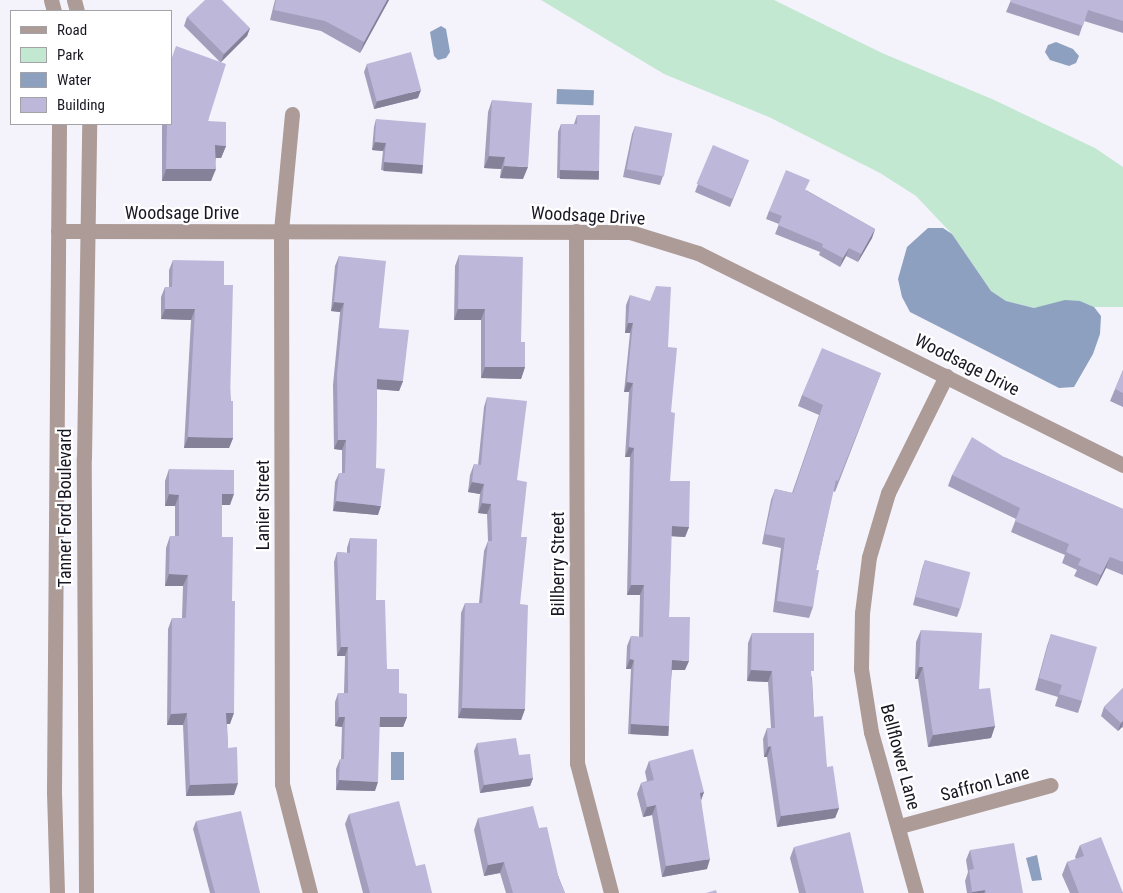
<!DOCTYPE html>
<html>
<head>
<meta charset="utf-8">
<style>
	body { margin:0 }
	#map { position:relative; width:1123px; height:893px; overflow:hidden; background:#f4f3fb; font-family:"Roboto Condensed",sans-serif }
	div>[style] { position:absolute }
	.green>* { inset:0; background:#c3e8d1 }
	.water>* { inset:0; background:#8da0bf; transform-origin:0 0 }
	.minor>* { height:15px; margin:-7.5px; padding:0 7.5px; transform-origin:7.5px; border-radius:7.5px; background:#ac9b96 }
	.wall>* { inset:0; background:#a39ebb }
	.shaded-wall>* { inset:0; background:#848199; transform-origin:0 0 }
	.building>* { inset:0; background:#bdb8da; transform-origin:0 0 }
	span { translate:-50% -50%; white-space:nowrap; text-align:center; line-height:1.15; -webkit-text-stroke:4.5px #fff; paint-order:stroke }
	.street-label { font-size:18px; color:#191723 }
	.legend { position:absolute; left:10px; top:10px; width:162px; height:115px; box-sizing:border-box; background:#fff; border:1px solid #a3a2a7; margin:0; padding:6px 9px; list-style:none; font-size:15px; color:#191723 }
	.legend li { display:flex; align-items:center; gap:10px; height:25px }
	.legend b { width:25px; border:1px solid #a3a2a7 }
</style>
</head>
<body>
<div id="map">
	<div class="green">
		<div style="clip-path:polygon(541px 0,774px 0,882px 53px,992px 99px,1095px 148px,1123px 167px,1123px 307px,1094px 307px,1080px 301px,1034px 308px,1006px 301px,991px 291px,952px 234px,916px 196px,880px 173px,771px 118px,664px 74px)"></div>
	</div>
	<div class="water">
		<div style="clip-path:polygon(441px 26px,446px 29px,450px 52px,446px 58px,438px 60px,434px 56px,430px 32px)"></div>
		<div style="clip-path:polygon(1056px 42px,1073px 49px,1079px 56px,1076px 63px,1069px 66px,1050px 60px,1045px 52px,1048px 45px)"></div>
		<div style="left:557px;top:89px;width:37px;height:15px;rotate:2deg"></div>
		<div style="clip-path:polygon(928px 228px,943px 228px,952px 234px,991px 291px,1006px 301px,1034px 308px,1065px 300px,1080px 301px,1094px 307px,1101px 316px,1100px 334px,1093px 354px,1074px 387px,1059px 388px,910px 312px,902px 297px,898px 279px,907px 247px)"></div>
		<div style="left:391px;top:752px;width:13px;height:28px"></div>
		<div style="clip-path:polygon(1037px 855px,1042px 880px,1032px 881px,1026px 858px)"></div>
	</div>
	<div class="minor">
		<div style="left:51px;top:0;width:11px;rotate:75deg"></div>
		<div style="left:74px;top:0;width:11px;rotate:75deg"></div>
		<div style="left:292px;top:114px;width:118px;rotate:95.4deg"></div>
		<div style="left:281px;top:231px;width:553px;rotate:89.9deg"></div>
		<div style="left:282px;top:784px;width:113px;rotate:75.6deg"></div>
		<div style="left:58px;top:231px;width:572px;rotate:0.1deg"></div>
		<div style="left:630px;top:232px;width:71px;rotate:17.2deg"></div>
		<div style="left:698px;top:253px;width:475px;rotate:26.5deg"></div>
		<div style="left:576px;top:231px;width:532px;rotate:89.89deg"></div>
		<div style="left:577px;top:763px;width:134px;rotate:75.3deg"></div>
		<div style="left:900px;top:826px;width:156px;rotate:-15.2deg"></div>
		<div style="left:57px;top:893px;width:101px;rotate:-91.7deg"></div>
		<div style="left:54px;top:792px;width:668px;rotate:-89.57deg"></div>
		<div style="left:86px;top:893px;width:435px;rotate:-90.3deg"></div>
		<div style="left:84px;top:458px;width:334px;rotate:-89.1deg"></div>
		<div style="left:916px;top:893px;width:167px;rotate:-105.6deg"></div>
		<div style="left:871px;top:732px;width:64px;rotate:-99deg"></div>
		<div style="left:861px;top:669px;width:56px;rotate:-89deg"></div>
		<div style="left:862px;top:613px;width:56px;rotate:-82.9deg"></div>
		<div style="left:869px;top:557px;width:67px;rotate:-73.5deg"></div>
		<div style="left:888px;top:493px;width:131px;rotate:-63.6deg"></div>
	</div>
	<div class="wall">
		<div style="clip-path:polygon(275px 0,389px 0,360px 53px,321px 31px,270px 20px)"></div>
		<div style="clip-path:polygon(1011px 0,1123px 0,1123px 33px,1084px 21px,1079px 36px,1006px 12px)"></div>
		<div style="clip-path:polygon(187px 17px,250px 28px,247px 36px,221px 62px,208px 121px,226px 146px,221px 158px,216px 158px,211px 181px,162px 181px,162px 124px,171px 124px,220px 62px,184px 26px)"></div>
		<div style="clip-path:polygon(367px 64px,418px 98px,374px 109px,364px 72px)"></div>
		<div style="clip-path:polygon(492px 100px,523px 179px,500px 178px,501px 169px,484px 168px,488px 112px)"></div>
		<div style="clip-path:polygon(577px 115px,596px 179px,557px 178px,558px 132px,561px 124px,574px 124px)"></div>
		<div style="clip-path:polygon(376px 119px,423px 165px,420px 173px,381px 170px,383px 151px,372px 150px,374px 127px)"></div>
		<div style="clip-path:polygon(635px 126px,663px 176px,660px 185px,623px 177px,632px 134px)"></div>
		<div style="clip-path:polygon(749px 160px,730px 207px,695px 192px,698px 184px)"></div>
		<div style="clip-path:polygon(806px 190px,875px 229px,872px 238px,858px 262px,846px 256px,840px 267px,819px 255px,820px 252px,775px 234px,779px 224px,766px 219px,769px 211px)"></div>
		<div style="clip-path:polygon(459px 255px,521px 342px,525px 367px,521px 379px,481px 378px,481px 320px,454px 320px,455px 266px)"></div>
		<div style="clip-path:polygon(339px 256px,379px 328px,403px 381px,399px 391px,377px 389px,376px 468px,378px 515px,333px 511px,335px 482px,339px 473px,342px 473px,342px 450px,334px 449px,333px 385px,340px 312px,331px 311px,335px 266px)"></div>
		<div style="clip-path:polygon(173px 260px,224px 285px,233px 438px,229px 448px,184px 448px,191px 320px,161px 319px,161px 297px,165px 287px,169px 287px,169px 270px)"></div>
		<div style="clip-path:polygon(630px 295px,668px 347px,671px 412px,670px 481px,689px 527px,685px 537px,671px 536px,669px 617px,685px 670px,672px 670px,666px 736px,628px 734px,631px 669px,626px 669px,627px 646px,631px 636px,639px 637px,640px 595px,627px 595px,630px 457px,625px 457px,629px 392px,624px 392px,630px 333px,625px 333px,626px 305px)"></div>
		<div style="clip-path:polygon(1123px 370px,1123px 407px,1110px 401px)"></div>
		<div style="clip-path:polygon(881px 373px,835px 492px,833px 491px,816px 570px,813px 607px,809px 618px,773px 612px,781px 548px,762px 544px,771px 500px,775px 489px,792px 493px,819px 415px,798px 406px,802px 395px)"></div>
		<div style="clip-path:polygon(487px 397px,517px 480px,521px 537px,520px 604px,525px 709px,521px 720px,458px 718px,461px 613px,465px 603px,479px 603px,484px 551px,488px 541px,487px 514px,478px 513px,480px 494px,468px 492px,470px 475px,474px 464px,478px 465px,484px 407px)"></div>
		<div style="clip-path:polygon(1004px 457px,1123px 509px,1123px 575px,1106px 568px,1097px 586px,1074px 576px,1077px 570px,1062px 563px,1065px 555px,1011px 532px,1016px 519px,948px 486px,952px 475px)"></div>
		<div style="clip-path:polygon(169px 469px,230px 505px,222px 505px,222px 537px,230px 724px,227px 724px,228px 748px,234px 795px,186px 796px,183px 725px,167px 725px,168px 629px,172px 618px,182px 618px,183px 586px,165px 586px,166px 548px,170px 536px,175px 536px,175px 506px,165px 506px,165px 481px)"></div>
		<div style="clip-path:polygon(350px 538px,376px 600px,387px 669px,399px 693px,407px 717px,403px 727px,379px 727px,375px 791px,336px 790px,336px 769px,340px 759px,341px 759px,342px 727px,335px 726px,335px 702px,338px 693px,344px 693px,345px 656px,337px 656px,334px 562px,337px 552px,347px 553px,347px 548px)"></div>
		<div style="clip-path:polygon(925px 560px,960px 609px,957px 617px,913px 605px,922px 569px)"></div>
		<div style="clip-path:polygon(921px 630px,979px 689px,995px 726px,991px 738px,928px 747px,918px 679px,915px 679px,916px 642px)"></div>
		<div style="clip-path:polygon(752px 633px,812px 677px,814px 717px,827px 767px,839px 808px,835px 818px,777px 827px,767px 757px,764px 757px,763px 739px,767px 728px,771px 728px,768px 682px,747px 681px,748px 643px)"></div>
		<div style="clip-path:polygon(1051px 634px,1082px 701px,1078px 713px,1055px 706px,1058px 697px,1035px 690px,1047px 646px)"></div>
		<div style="clip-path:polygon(1123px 688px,1123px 728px,1122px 727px,1118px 731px,1101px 716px,1104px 707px)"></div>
		<div style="clip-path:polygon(477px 743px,519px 755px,533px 778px,530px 786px,480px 793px,474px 751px)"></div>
		<div style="clip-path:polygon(649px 761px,704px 792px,701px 801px,707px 869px,662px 877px,652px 815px,643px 817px,637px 794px,641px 783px,647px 781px,645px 772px)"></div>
		<div style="clip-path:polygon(349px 814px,416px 866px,432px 893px,363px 893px,345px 824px)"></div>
		<div style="clip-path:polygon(478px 818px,539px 828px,565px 893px,506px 893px,500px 873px,484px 876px,474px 830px)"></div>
		<div style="clip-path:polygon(196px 821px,260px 893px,210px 893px,193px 829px)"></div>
		<div style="clip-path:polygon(1080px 845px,1123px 893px,1070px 893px,1062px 875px,1067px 862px,1076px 859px,1075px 857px)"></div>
		<div style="clip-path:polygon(794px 847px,864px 893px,799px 893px,790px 858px)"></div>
		<div style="clip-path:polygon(970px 850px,1023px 893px,967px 893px,965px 881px,968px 872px,966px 860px)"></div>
	</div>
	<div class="shaded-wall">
		<div style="clip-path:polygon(387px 0,389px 0,360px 53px,364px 42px)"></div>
		<div style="clip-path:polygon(250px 28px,247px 36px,221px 62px,224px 54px)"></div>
		<div style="clip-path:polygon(421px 90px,418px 98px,374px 109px,377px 101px)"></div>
		<div style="clip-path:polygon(375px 142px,386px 143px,383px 151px,372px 150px)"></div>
		<div style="clip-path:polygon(215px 145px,226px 146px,221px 158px,211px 158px)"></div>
		<div style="clip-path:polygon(489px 156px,505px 157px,501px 169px,484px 168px)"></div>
		<div style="left:384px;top:162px;width:39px;height:9px;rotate:4deg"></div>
		<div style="clip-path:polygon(504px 166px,528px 167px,523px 179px,500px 178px)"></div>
		<div style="clip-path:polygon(166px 169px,216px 169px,211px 181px,162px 181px)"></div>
		<div style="left:560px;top:170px;width:39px;height:9px;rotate:1deg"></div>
		<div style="clip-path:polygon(875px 229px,872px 238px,858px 262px,861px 254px)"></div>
		<div style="clip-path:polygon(849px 248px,846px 256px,840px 267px,843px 258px)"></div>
		<div style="clip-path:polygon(334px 302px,344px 303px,340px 312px,331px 311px)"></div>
		<div style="clip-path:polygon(165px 309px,195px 309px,191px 320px,161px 319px)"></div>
		<div style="clip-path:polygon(458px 309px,485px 309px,481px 320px,454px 320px)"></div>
		<div style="clip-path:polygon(628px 323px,633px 323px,630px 333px,625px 333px)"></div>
		<div style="clip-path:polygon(485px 367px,525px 367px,521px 379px,481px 378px)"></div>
		<div style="clip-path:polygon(377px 379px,403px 381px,399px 391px,374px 389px)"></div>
		<div style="clip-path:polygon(627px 382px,633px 383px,629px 392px,624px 392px)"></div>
		<div style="clip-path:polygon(188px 437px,233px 438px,229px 448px,184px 448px)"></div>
		<div style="clip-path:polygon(338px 440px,346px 440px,342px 450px,334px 449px)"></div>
		<div style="clip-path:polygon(629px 447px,634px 448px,630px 457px,625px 457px)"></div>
		<div style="clip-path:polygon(472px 482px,484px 484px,480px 494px,468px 492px)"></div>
		<div style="clip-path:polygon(169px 494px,179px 495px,175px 506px,165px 506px)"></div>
		<div style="clip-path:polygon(222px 494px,234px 494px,230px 505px,218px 505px)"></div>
		<div style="clip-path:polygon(336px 501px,381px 506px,378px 515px,333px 511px)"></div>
		<div style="clip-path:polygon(482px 503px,491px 504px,487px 514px,478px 513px)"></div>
		<div style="clip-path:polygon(672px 526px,689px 527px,685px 537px,668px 536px)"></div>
		<div style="clip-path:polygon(1110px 557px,1106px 568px,1097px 586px,1101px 575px)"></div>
		<div style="clip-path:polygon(169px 574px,188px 575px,183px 586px,165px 586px)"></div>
		<div style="clip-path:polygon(631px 585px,644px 585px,640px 595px,627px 595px)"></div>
		<div style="clip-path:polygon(341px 647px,348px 647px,345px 656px,337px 656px)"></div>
		<div style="clip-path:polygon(630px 659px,634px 660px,631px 669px,626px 669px)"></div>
		<div style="clip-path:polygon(672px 660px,689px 661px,685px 670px,669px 670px)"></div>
		<div style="clip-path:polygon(919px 667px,923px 667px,918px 679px,915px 679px)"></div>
		<div style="clip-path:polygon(751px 670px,772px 671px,768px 682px,747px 681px)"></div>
		<div style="clip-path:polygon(462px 708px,525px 709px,521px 720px,458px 718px)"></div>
		<div style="clip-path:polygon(187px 713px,183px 725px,167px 725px,171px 714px)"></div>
		<div style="clip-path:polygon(226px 713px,234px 713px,230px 724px,222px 724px)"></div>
		<div style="clip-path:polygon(339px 717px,345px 717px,342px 727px,335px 726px)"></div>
		<div style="clip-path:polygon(380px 717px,407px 717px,403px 727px,376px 727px)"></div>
		<div style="clip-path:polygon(1123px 721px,1122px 727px,1118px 731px,1121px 723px)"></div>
		<div style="left:631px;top:724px;width:38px;height:10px;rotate:3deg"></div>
		<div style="clip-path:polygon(995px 726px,991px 738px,928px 747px,933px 735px)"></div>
		<div style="clip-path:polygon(771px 746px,767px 757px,764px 757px,768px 747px)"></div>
		<div style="clip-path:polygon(533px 778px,530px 786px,480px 793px,484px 785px)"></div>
		<div style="clip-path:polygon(339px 780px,378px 782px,375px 791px,336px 790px)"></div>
		<div style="clip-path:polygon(238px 783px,234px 795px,186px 796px,190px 785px)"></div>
		<div style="clip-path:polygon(704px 792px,700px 802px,700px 793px)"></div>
		<div style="clip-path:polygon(656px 805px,652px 815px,643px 817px,647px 807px)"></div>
		<div style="clip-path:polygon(839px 808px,835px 818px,777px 827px,781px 816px)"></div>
		<div style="clip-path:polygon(710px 859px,707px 869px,662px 877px,666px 866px)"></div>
		<div style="clip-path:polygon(504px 862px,500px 873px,484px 876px,488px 865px)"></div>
		<div style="clip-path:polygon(985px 890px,984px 893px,972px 893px,972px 892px)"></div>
	</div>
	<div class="building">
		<div style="clip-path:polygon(205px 0,222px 0,250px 28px,224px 54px,187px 17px)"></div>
		<div style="clip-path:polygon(276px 0,387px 0,364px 42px,325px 21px,274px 10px)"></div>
		<div style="clip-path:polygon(1011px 0,1123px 0,1123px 21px,1088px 10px,1083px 26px,1010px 2px)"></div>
		<div style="clip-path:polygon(176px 46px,226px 64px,208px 121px,226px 122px,226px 146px,215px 145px,216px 169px,166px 169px,167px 124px,171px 124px,171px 60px)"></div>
		<div style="left:411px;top:52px;width:39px;height:46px;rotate:75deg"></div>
		<div style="clip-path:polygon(492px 100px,532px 103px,528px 167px,504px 166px,505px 157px,489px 156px)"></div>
		<div style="clip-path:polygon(577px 115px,600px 115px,599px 171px,560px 170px,561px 124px,577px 124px)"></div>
		<div style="clip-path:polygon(376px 119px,426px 123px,423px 165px,384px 162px,386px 143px,375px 142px)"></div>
		<div style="left:635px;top:126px;width:38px;height:44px;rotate:11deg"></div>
		<div style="left:713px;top:145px;width:39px;height:42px;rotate:23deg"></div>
		<div style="clip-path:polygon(786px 170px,810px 180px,805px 190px,875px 229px,861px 254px,849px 248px,843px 258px,822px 247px,823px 244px,778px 225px,782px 216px,769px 211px)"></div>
		<div style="clip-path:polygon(459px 255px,523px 257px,521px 342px,525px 342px,525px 367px,485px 367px,485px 309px,458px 309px)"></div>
		<div style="clip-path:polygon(339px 256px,386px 261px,379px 328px,409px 330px,403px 381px,377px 379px,376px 468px,385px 469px,381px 506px,336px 501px,339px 473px,345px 473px,346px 440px,338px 440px,337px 375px,344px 303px,334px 302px)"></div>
		<div style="clip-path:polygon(173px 260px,224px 261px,224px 285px,233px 285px,230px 401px,233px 401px,233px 438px,188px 437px,195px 309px,165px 309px,165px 287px,172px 287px)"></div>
		<div style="clip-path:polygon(656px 286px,671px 287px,668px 347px,677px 348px,671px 412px,675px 413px,670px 481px,690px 481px,689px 527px,672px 526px,669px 617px,690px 617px,689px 661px,672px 660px,669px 726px,631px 724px,634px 660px,630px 659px,631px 636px,643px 637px,644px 585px,631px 585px,634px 448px,629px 447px,633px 383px,627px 382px,633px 323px,628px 323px,630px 295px,650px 301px)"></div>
		<div style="clip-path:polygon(822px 348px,881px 373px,838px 481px,836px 480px,816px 570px,819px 570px,813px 607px,777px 601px,785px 538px,765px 534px,775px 489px,793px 493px,823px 405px,802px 395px)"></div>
		<div style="clip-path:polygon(1123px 370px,1123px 393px,1115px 389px)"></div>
		<div style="clip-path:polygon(487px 397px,527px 401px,517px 480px,527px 482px,521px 537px,527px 537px,520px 604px,528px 605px,525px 709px,462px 708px,465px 603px,482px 603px,488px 541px,492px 541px,491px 504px,482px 503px,484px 484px,472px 482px,474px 464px,481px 465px)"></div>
		<div style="clip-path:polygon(972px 437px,1004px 457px,1123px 509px,1123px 562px,1110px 557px,1101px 575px,1078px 565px,1081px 559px,1066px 552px,1069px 544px,1015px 521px,1020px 508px,952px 475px)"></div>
		<div style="clip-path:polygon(169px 469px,234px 470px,234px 494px,222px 494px,222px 537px,233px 537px,232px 601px,235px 601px,234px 713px,226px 713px,228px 748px,237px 747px,238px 783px,190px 785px,187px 713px,171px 714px,172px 618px,186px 618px,188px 575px,169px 574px,170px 536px,179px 536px,179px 495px,169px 494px)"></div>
		<div style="clip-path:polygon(350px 538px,377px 539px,376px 600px,385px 600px,387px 669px,399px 669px,399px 693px,407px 694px,407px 717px,380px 717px,378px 782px,339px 780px,340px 759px,344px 759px,345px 717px,339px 717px,338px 693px,348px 693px,348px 647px,341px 647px,337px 552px,350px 553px)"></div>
		<div style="left:925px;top:560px;width:47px;height:38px;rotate:15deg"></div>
		<div style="clip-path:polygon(921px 630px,982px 633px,979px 689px,990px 688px,995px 726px,933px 735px,923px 667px,919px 667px)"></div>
		<div style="clip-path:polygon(752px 633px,814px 633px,814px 671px,811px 671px,814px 717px,823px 716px,827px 767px,833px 766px,839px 808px,781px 816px,771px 746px,768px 747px,767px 728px,775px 728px,772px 671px,751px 670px)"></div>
		<div style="clip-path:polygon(1051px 634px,1097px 647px,1082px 701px,1059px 694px,1062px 685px,1039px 678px)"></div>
		<div style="clip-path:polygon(1123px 688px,1123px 721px,1121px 723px,1104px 707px)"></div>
		<div style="clip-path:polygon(516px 738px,519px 755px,530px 754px,533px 778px,484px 785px,477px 743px)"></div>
		<div style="clip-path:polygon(693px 749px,704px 792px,700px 793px,710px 859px,666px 866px,656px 805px,647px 807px,641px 783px,654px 780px,649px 761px)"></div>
		<div style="clip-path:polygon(399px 801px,416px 866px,425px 864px,432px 893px,370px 893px,349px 814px)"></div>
		<div style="clip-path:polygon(533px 806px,539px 828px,547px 827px,559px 879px,565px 893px,513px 893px,504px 862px,488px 865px,478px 818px)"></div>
		<div style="clip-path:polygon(241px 811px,260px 893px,215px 893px,196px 821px)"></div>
		<div style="clip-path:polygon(850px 832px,864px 893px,806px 893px,794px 847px)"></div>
		<div style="clip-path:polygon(1101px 837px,1123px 893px,1079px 893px,1067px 862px,1084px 856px,1080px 845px)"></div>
		<div style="clip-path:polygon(1014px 843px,1023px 893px,986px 893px,985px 890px,972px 892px,969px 870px,974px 869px,970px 850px)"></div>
		<div style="clip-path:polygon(716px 890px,717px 893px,706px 893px)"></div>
	</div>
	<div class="street-label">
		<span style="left:182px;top:213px">Woodsage Drive</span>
		<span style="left:588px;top:216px;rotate:3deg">Woodsage Drive</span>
		<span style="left:967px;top:365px;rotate:27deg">Woodsage Drive</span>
		<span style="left:263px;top:505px;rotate:-90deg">Lanier Street</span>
		<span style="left:65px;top:508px;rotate:-90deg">Tanner Ford Boulevard</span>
		<span style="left:558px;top:564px;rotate:-90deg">Billberry Street</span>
		<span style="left:900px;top:757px;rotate:75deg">Bellflower Lane</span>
		<span style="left:985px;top:784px;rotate:-15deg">Saffron Lane</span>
	</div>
	<ul class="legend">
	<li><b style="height:6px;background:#ac9b96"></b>Road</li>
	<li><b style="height:14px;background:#c3e8d1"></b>Park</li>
	<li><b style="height:14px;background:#8da0bf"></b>Water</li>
	<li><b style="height:14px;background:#bdb8da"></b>Building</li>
	</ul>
</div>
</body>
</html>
